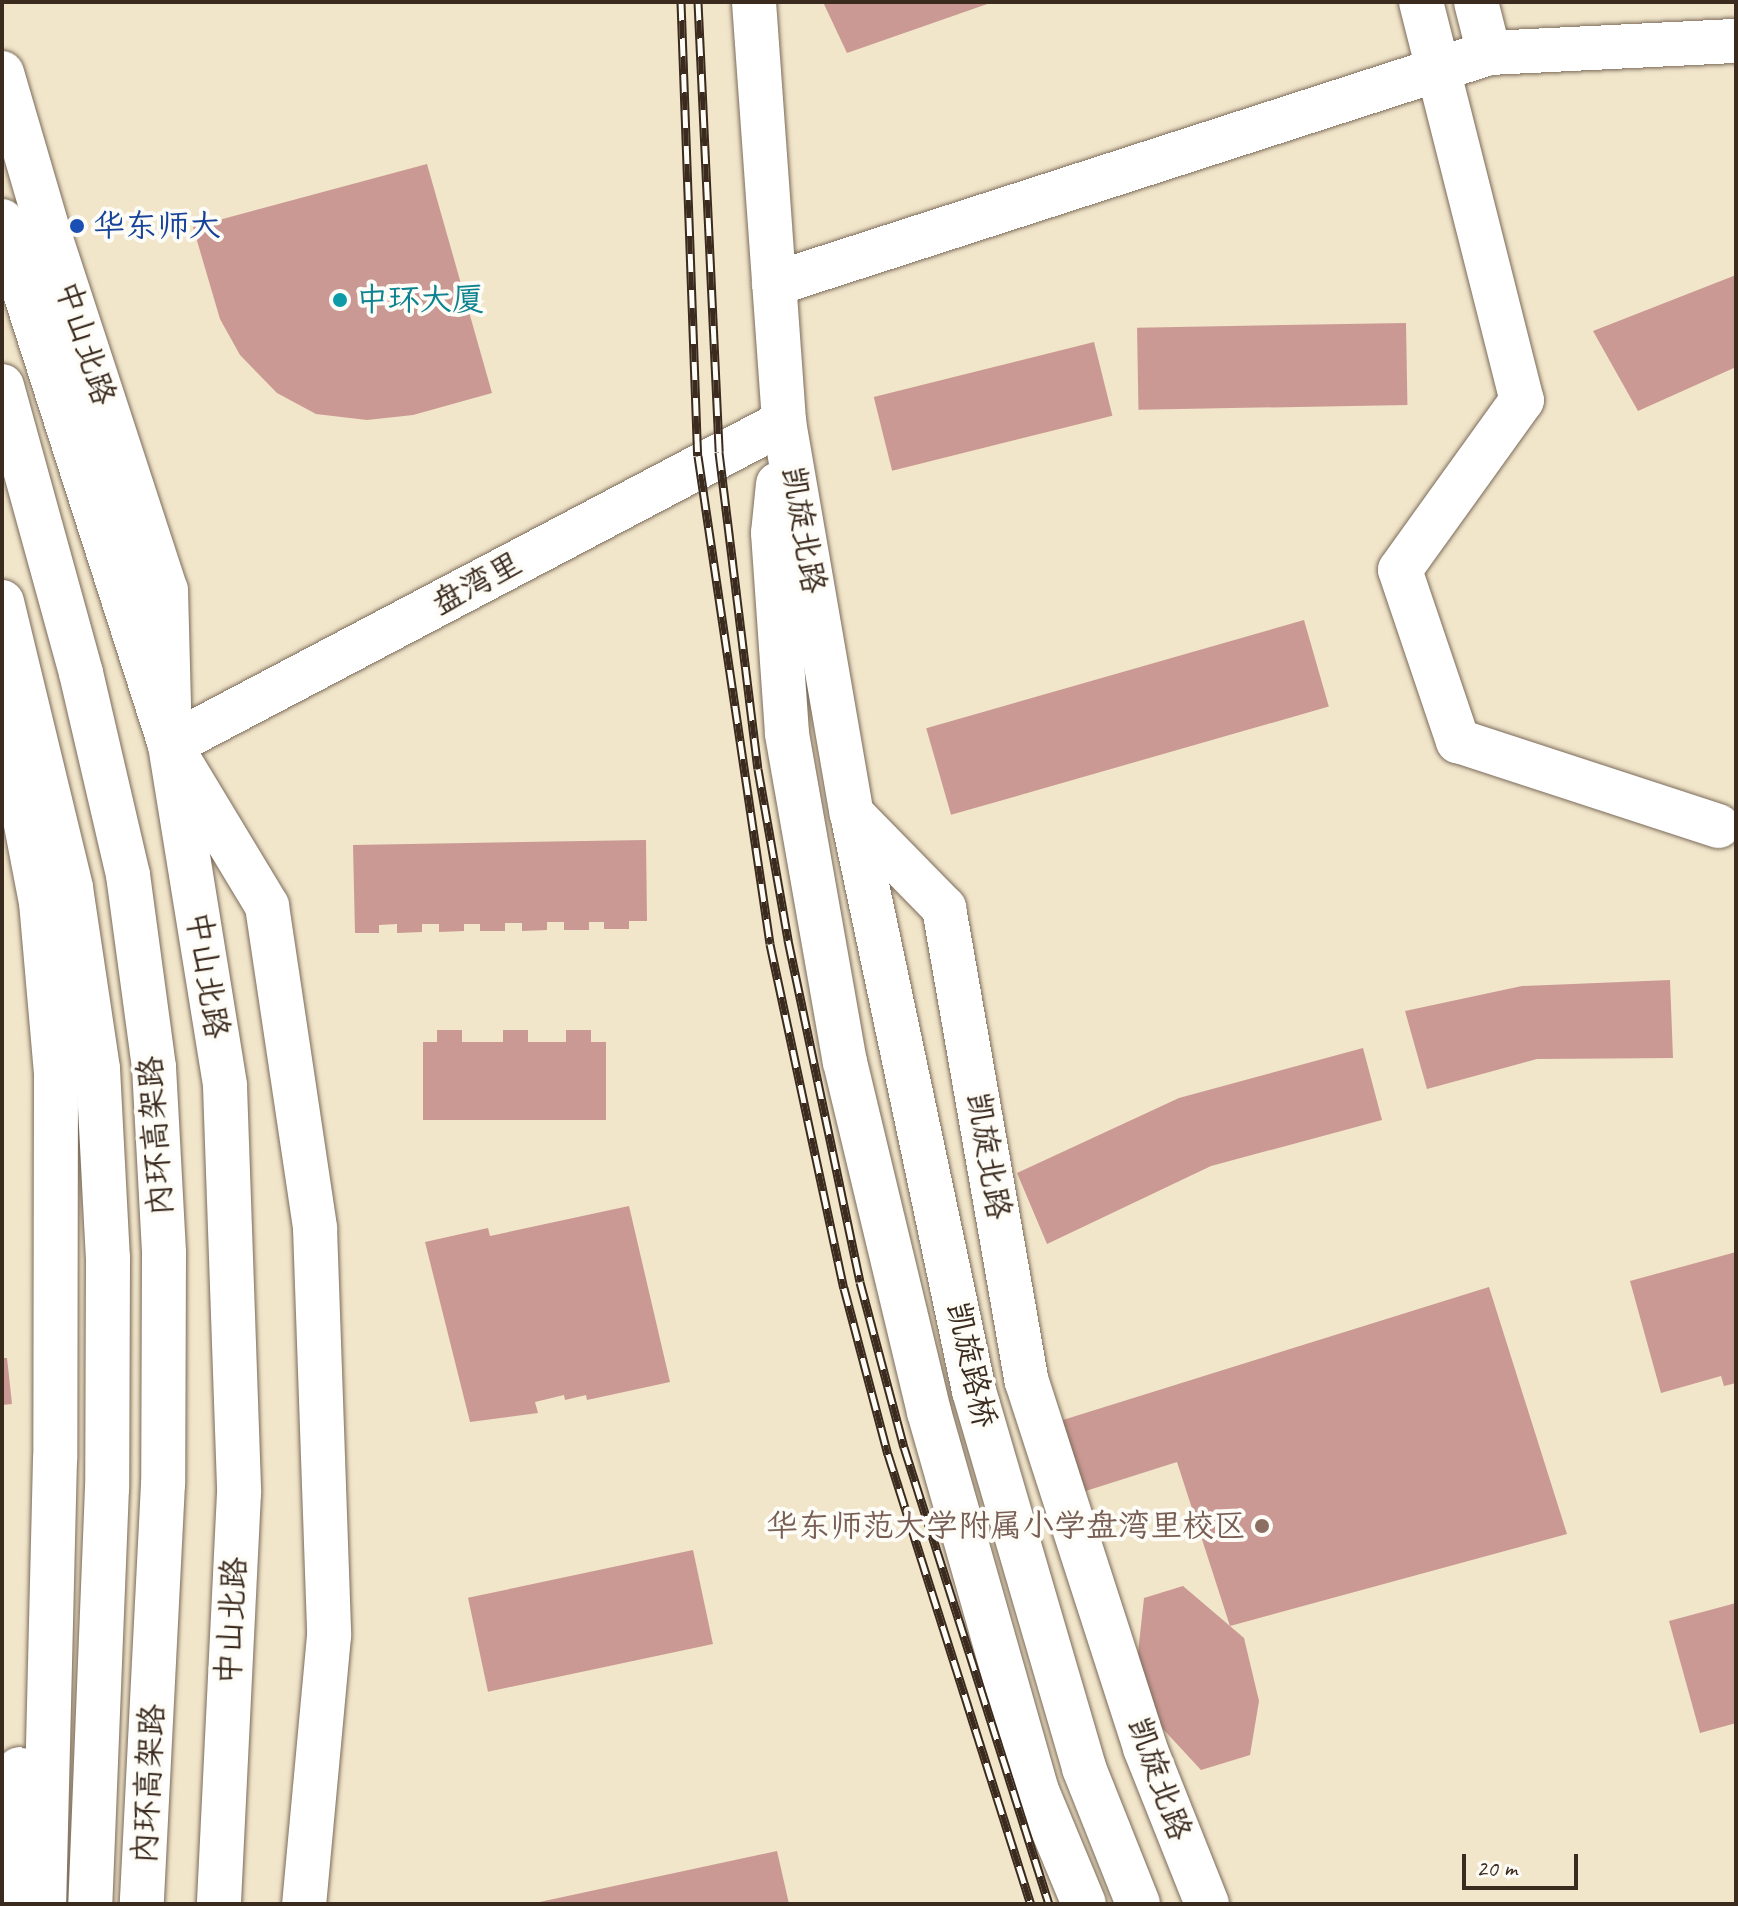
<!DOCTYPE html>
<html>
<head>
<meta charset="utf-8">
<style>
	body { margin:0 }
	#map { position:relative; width:1738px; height:1906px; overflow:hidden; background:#f1e5ca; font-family:Caveat,"LXGW WenKai TC",sans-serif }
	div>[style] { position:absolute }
	.building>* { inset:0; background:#ca9993; transform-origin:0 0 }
	.roads { filter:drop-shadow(0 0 2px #7b6b5a) drop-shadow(0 0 2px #7b6b5a) }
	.minor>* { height:44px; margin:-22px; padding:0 22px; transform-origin:22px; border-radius:22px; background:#fff }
	.major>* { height:44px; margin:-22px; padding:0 22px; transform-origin:22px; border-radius:22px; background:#fff }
	.highway>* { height:44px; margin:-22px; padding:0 22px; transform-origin:22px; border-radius:22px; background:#fff }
	.rail>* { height:9px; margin-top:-4.5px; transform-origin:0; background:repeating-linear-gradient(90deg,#fdfcf7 0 18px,#3b2a1e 0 36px); box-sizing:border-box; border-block:2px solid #3b2a1e }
	.dots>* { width:22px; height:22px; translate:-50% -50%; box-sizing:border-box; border:4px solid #fdfcf7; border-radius:50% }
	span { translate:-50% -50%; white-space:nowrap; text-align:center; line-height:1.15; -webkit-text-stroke:8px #fdfcf7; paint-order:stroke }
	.transit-label { font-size:32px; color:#164399 }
	.left { translate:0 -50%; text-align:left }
	.culture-label { font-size:32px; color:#0d838f }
	.street-label { font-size:32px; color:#3b2a1e }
	.education-label { font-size:32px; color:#785e54 }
	.right { translate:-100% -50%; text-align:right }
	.frame { position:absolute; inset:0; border:4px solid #3b2a1e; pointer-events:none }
	.scale { position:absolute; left:1462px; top:1854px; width:116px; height:36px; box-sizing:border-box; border:4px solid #3b2a1e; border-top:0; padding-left:10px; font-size:24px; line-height:28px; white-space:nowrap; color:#3b2a1e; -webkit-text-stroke:6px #fdfcf7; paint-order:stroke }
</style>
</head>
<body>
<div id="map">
	<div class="building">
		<div style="clip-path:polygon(823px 2px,993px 2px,847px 53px)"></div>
		<div style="clip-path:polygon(427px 164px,492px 393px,413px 415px,367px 420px,316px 414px,277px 393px,240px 355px,220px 319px,193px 227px)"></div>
		<div style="clip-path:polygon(1736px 275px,1736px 367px,1638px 411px,1593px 331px)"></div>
		<div style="left:1406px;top:323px;width:82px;height:269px;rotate:89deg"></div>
		<div style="left:1094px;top:342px;width:76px;height:227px;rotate:76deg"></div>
		<div style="left:1304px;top:620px;width:90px;height:393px;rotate:74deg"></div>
		<div style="clip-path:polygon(646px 840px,647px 921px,629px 921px,629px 929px,604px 929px,604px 922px,589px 922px,589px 930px,564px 930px,564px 922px,547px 922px,547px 930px,522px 931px,522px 923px,505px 923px,505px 931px,480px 931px,480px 924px,464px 924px,464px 931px,439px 932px,439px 924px,422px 924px,422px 932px,397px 933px,397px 924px,379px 925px,379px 933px,355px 933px,353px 845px)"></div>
		<div style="clip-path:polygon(1670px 980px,1673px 1058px,1537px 1059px,1427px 1089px,1405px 1011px,1522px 986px)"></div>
		<div style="clip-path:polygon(437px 1030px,462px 1030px,462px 1042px,503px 1042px,503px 1030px,528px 1030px,528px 1042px,566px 1042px,566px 1030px,591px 1030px,591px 1042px,606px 1042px,606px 1120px,423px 1120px,423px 1042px,437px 1042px)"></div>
		<div style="clip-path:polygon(1363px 1048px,1382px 1120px,1211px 1166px,1047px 1244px,1017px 1173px,1179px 1098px)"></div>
		<div style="clip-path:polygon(629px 1206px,670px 1382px,587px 1400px,586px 1395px,565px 1400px,564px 1395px,535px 1402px,538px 1413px,470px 1422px,425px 1242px,488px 1228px,490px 1236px)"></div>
		<div style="clip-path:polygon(1736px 1252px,1736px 1383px,1724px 1386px,1721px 1376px,1661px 1393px,1630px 1281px)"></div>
		<div style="clip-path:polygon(1489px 1287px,1567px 1534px,1230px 1626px,1177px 1462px,1073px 1495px,1050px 1424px)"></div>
		<div style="clip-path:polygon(2px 1358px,7px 1358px,12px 1404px,2px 1405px)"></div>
		<div style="left:693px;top:1550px;width:96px;height:230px;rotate:78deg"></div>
		<div style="clip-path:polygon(1183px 1586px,1244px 1638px,1259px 1701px,1250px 1755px,1201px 1770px,1151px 1716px,1137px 1662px,1144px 1598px)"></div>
		<div style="clip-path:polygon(1736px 1603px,1736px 1723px,1700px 1733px,1669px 1621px)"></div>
		<div style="clip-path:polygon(777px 1851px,789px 1904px,535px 1904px,535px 1903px)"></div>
	</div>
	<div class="roads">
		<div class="minor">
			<div style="left:754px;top:2px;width:421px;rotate:85.9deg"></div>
			<div style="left:784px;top:422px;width:398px;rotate:80.2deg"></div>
			<div style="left:852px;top:814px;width:590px;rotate:78.06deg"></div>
			<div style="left:974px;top:1391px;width:393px;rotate:73.7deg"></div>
			<div style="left:1084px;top:1768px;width:146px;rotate:68.3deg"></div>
			<div style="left:1421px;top:2px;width:411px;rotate:75.8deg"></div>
			<div style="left:1522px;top:400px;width:209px;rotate:125.7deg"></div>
			<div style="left:1400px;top:570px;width:181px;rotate:71.3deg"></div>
			<div style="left:1458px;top:741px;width:274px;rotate:18.1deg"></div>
			<div style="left:1476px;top:2px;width:53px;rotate:75.7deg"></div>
			<div style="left:774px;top:284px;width:751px;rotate:-17.9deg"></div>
			<div style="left:1489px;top:53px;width:247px;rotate:-2.8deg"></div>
			<div style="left:778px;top:484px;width:49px;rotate:95.8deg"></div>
			<div style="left:773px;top:533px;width:201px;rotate:86deg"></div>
			<div style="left:787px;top:734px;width:333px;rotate:80deg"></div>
			<div style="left:845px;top:1062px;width:360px;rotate:76.5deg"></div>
			<div style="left:929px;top:1412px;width:394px;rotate:74.1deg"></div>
			<div style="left:1037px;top:1791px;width:122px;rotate:67.4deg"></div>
			<div style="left:170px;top:745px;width:694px;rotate:-27.75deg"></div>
			<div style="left:852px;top:814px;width:132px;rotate:45.6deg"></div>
			<div style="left:944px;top:908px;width:481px;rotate:80.1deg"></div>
			<div style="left:1027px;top:1382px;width:385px;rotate:72.1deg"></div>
			<div style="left:1145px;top:1748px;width:168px;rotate:68.3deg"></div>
		</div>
		<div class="major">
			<div style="left:2px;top:73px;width:164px;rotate:73.7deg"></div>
			<div style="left:48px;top:230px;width:379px;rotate:71.9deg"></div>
			<div style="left:166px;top:590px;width:155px;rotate:88.5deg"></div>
			<div style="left:170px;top:745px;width:345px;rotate:80.8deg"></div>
			<div style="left:225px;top:1086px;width:407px;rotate:88deg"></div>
			<div style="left:239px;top:1493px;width:411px;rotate:92.8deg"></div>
			<div style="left:2px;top:221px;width:550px;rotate:72.22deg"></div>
			<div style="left:170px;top:745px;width:188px;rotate:58.9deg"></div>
			<div style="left:267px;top:906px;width:326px;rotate:81.5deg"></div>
			<div style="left:315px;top:1228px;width:408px;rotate:88deg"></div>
			<div style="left:329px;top:1636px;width:269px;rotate:95.3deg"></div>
			<div style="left:2px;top:700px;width:206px;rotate:79.1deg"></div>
			<div style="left:41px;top:902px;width:172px;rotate:85deg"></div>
			<div style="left:56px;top:1073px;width:386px;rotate:90.1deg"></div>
			<div style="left:55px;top:1459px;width:445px;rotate:91.4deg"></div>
			<div style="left:9px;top:1904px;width:135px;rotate:-85.8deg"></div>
		</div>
		<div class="highway">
			<div style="left:2px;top:386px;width:298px;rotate:74.6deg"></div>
			<div style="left:81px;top:673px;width:207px;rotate:76.9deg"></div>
			<div style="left:128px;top:875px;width:194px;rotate:82.3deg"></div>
			<div style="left:154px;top:1067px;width:186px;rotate:86.9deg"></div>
			<div style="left:164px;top:1253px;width:231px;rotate:90.2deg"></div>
			<div style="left:163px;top:1484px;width:421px;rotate:92.9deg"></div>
			<div style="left:2px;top:602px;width:294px;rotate:76.4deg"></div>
			<div style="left:71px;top:888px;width:183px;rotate:81.5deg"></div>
			<div style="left:98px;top:1069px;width:189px;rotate:87deg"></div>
			<div style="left:108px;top:1258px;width:230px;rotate:90.2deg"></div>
			<div style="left:107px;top:1488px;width:416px;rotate:92.3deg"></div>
		</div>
	</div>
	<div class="rail">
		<div style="left:681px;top:2px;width:454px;rotate:87.9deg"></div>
		<div style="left:698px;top:456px;width:493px;rotate:81.6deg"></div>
		<div style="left:770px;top:944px;width:352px;rotate:77.9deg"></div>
		<div style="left:844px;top:1288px;width:172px;rotate:75.2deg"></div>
		<div style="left:888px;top:1454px;width:472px;rotate:72.4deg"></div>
		<div style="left:698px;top:2px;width:450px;rotate:87.3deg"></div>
		<div style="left:719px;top:452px;width:319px;rotate:83deg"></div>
		<div style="left:758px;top:769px;width:174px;rotate:80deg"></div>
		<div style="left:788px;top:940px;width:349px;rotate:78.1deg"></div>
		<div style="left:860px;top:1282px;width:171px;rotate:75.1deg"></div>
		<div style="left:904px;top:1447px;width:479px;rotate:72.4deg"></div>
	</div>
	<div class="dots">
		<div style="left:77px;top:226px;background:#1a4fb4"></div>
		<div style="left:340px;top:300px;background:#0f9aa8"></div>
		<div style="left:1262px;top:1526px;background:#8d6e63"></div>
	</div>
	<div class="transit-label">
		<span class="left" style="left:93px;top:226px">华东师大</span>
	</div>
	<div class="culture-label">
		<span class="left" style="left:356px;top:300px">中环大厦</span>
	</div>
	<div class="street-label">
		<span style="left:85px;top:343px;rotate:72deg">中山北路</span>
		<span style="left:803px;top:530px;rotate:80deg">凯旋北路</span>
		<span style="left:477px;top:584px;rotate:-28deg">盘湾里</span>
		<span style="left:207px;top:975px;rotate:81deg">中山北路</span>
		<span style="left:156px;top:1136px;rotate:-94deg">内环高架路</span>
		<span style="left:988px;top:1156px;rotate:80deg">凯旋北路</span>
		<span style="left:971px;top:1365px;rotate:77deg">凯旋路桥</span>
		<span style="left:232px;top:1621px;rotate:-87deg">中山北路</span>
		<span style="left:1159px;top:1779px;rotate:70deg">凯旋北路</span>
		<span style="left:149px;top:1784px;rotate:-87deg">内环高架路</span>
	</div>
	<div class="education-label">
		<span class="right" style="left:1246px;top:1526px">华东师范大学附属小学盘湾里校区</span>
	</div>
	<div class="frame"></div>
	<div class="scale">20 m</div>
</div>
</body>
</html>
